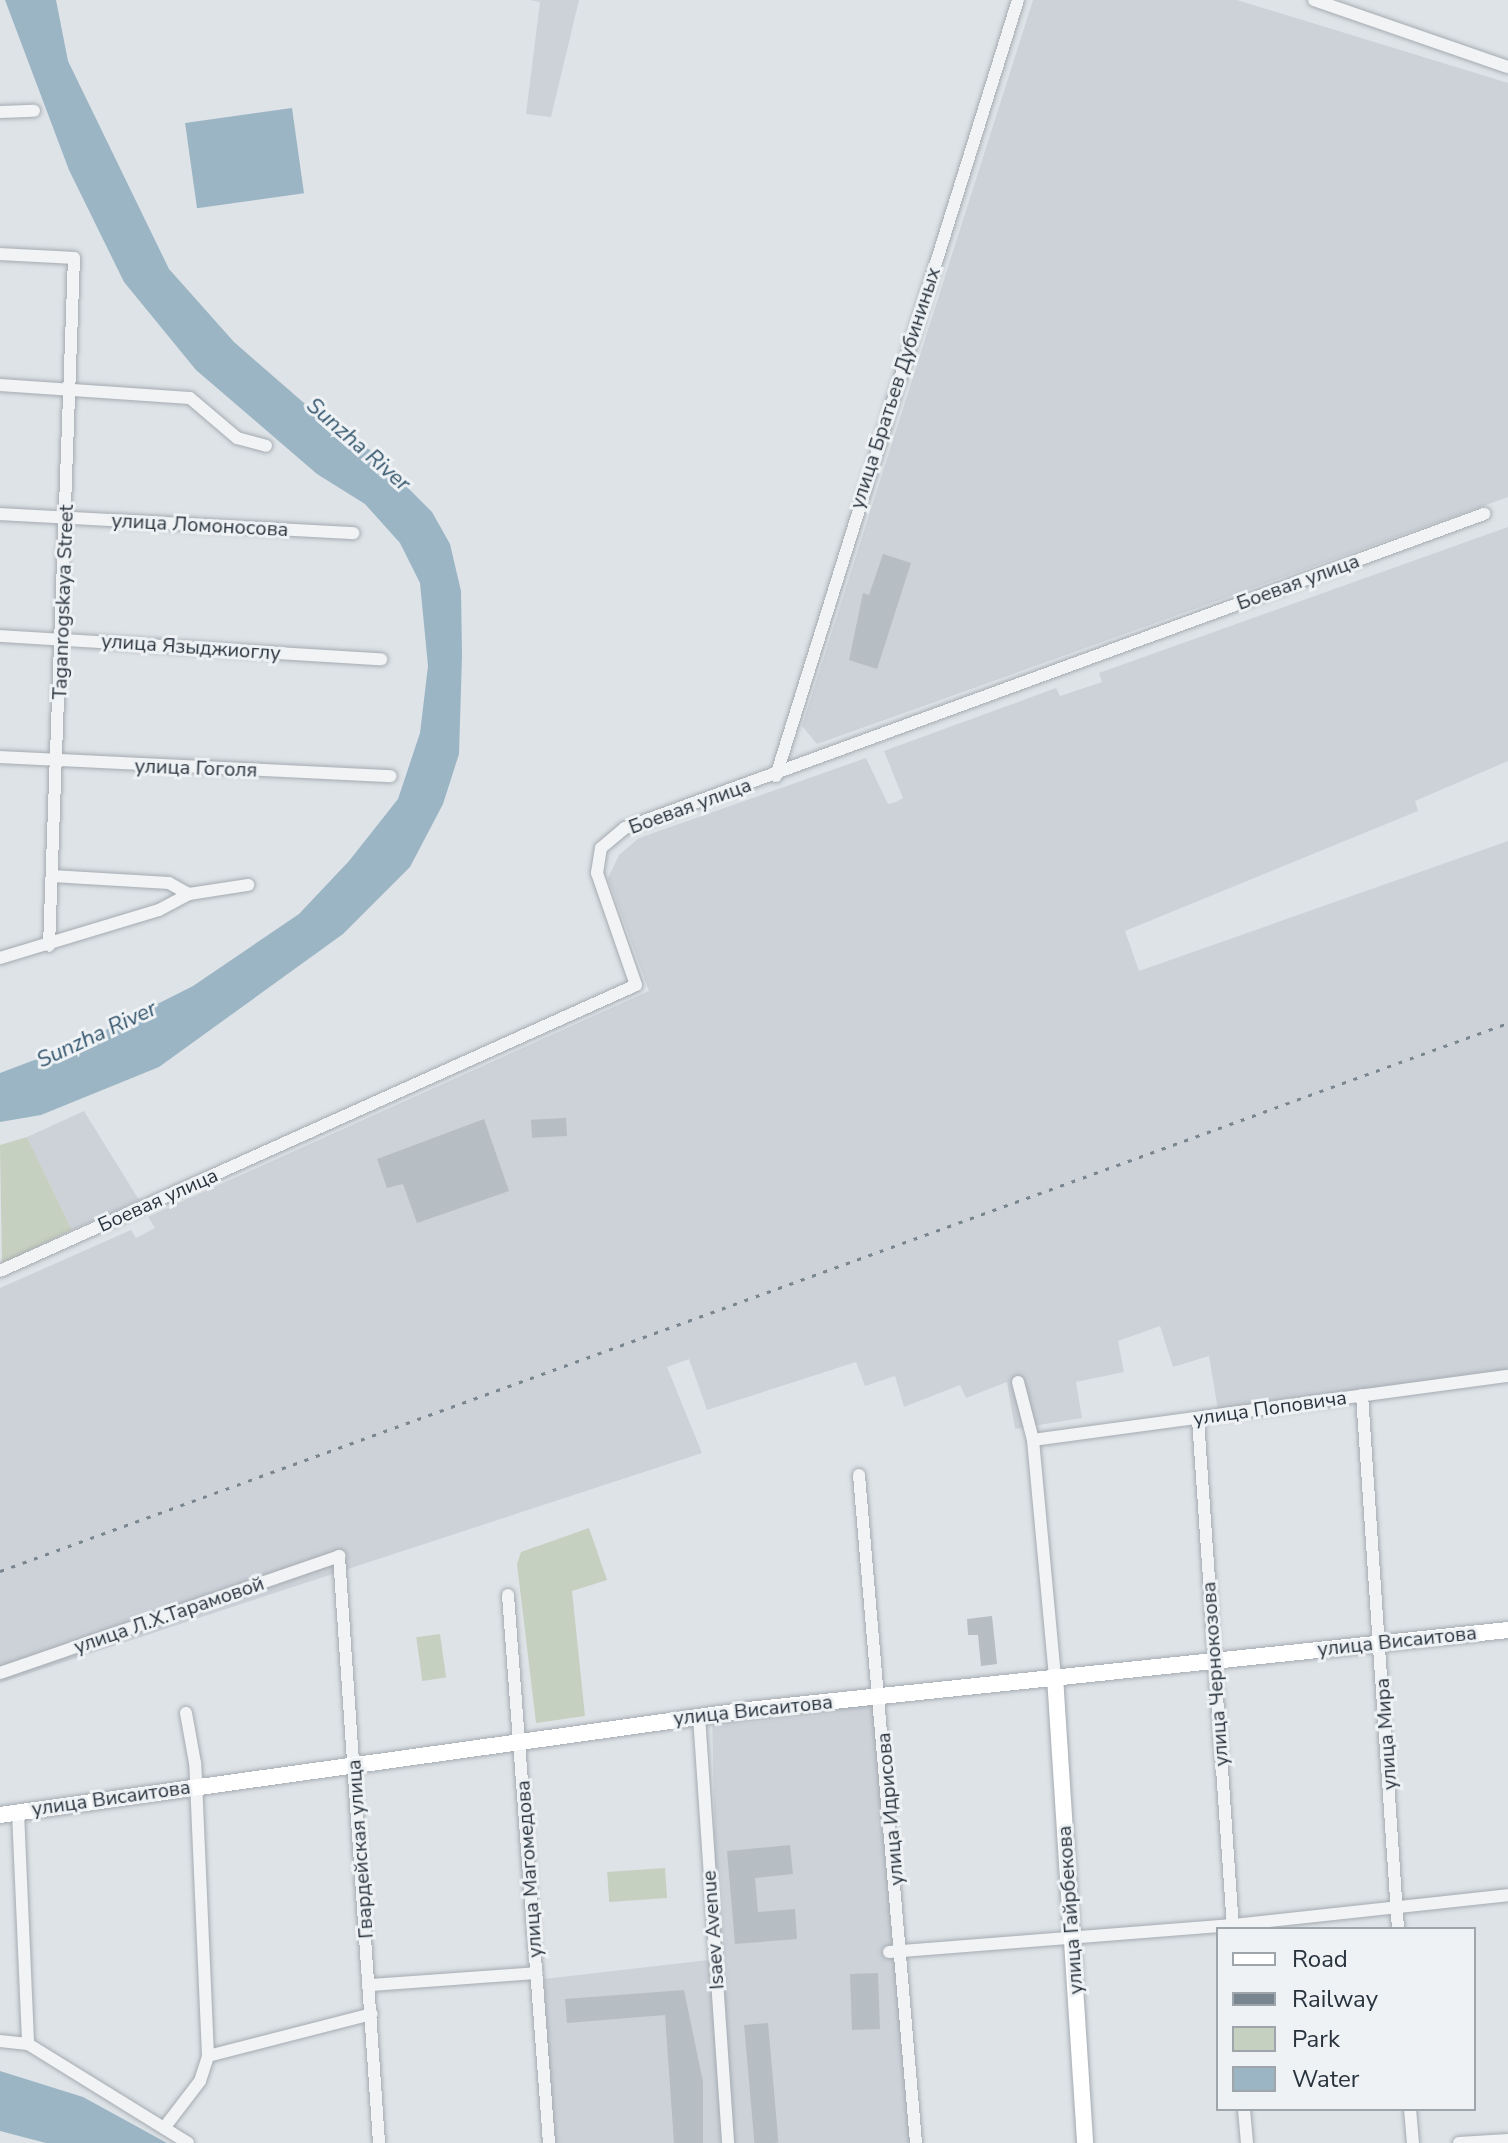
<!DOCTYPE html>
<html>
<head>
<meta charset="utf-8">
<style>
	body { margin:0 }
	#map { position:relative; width:1508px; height:2143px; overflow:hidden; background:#dee3e7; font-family:"Nunito Sans",sans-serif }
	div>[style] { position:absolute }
	.built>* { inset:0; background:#cdd2d9 }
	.green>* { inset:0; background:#c6d0c0; transform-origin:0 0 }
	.water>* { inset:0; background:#9bb5c5; transform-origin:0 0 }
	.building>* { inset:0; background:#b6bdc3; transform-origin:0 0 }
	.roads { filter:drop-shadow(0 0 2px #a4abb1) drop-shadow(0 0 2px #a4abb1) }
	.minor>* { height:12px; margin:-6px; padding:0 6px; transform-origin:6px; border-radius:6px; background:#f1f3f5 }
	.major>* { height:16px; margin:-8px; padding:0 8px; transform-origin:8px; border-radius:8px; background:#fff }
	.rail>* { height:3px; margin-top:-1.5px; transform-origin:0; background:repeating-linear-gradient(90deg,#79858f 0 4px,transparent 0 12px) }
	span { translate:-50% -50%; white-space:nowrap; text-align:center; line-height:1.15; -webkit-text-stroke:6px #eef2f5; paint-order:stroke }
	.street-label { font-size:20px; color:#29333d }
	.water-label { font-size:22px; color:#35576e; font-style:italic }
	.legend { position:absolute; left:1216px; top:1927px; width:260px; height:184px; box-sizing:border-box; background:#eef2f5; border:2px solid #9fa6ab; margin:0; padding:10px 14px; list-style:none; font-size:24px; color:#29333d }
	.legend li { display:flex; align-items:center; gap:16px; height:40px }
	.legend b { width:40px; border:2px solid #9fa6ab }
</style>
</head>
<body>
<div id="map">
	<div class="built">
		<div style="clip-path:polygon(530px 0,579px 0,551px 117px,526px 114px,540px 2px)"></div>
		<div style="clip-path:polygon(1033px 0,1237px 0,1508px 83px,1508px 497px,817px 744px,802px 726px)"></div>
		<div style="clip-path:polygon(1508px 527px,1508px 761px,1415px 801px,1418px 811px,1125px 931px,1139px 971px,1508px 841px,1508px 1370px,1218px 1410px,1209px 1356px,1173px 1367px,1160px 1326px,1118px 1341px,1124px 1372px,1076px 1382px,1082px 1418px,1015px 1429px,1007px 1382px,966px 1398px,960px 1385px,904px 1407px,895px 1376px,865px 1386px,856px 1362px,707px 1410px,689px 1359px,667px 1367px,702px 1453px,0 1683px,0 1288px,131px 1230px,136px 1238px,155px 1228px,148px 1217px,649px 991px,608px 878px,619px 855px,639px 838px,866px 758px,888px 804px,896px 802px,903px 798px,884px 751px,1056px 688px,1060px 696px,1102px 682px,1099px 673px)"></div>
		<div style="clip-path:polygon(84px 1111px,139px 1200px,72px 1230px,27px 1137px)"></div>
		<div style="clip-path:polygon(882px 1688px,917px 2143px,551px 2143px,544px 1979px,717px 1959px,712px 1709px)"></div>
	</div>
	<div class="green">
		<div style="clip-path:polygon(27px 1137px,72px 1230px,2px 1264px,0 1145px)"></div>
		<div style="clip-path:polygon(589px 1528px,607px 1580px,572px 1591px,585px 1716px,536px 1723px,517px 1564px,521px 1552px)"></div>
		<div style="left:440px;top:1634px;width:44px;height:24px;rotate:82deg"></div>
		<div style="left:665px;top:1868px;width:30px;height:58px;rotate:86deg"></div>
	</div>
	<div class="water">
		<div style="clip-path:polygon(5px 0,56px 0,68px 61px,169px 269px,234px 342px,327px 423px,370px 450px,432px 512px,450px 544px,461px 591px,462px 655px,459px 754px,443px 804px,410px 867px,343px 934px,159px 1067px,41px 1115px,0 1122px,0 1073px,82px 1042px,193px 986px,299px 914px,349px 861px,398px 799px,420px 733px,428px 666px,420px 583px,400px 543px,365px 504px,317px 474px,196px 370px,124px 282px,69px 170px)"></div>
		<div style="left:292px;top:108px;width:86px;height:108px;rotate:82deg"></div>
		<div style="clip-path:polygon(0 2071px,83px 2097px,167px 2143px,46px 2143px,0 2131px)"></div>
	</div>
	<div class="building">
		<div style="clip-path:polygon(883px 554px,911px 563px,877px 669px,849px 660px,863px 593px,869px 595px)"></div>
		<div style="left:566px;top:1118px;width:18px;height:35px;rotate:87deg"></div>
		<div style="clip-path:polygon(484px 1119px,509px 1191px,417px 1223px,403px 1184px,387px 1188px,377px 1159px)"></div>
		<div style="clip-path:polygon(992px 1616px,997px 1664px,981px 1666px,978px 1635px,968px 1635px,967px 1619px)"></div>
		<div style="clip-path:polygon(790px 1845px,793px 1874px,755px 1878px,758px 1912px,795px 1909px,797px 1939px,735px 1944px,727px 1851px)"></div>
		<div style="left:878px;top:1973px;width:56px;height:28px;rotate:88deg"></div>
		<div style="clip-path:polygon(684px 1990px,703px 2082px,703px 2143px,674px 2143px,665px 2015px,567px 2023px,565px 1999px)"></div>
		<div style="left:768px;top:2023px;width:120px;height:24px;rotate:85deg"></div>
	</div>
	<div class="roads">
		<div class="minor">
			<div style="left:1314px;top:0;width:205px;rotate:19.1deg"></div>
			<div style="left:0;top:112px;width:34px;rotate:-2deg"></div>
			<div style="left:0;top:254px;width:74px;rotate:3.1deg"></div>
			<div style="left:74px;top:258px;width:688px;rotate:92.08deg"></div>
			<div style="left:0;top:385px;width:190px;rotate:3.9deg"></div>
			<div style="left:190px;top:398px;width:62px;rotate:40.4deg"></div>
			<div style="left:237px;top:438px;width:30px;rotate:15deg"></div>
			<div style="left:0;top:514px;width:354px;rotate:3.1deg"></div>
			<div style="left:0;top:636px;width:382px;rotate:3.5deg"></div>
			<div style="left:0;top:757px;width:391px;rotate:2.8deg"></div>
			<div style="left:776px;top:776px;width:813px;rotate:-72.68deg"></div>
			<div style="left:52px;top:876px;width:117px;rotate:3.4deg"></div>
			<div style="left:169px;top:883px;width:23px;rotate:29deg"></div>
			<div style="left:0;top:958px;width:166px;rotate:-16.8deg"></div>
			<div style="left:159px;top:910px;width:34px;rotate:-28deg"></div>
			<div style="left:189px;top:894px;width:60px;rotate:-8.7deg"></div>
			<div style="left:0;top:1271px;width:697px;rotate:-24.21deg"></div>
			<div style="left:636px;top:985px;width:119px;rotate:-109.2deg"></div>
			<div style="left:597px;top:873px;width:25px;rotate:-81deg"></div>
			<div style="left:601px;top:848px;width:31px;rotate:-40deg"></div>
			<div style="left:625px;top:828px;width:915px;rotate:-20.08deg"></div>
			<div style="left:1018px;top:1382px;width:60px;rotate:75.5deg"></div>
			<div style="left:1033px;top:1440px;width:238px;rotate:84.7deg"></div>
			<div style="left:1362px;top:1395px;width:535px;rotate:86.14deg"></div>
			<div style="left:1198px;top:1419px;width:511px;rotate:86.07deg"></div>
			<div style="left:1033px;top:1440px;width:479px;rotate:-7.7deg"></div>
			<div style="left:859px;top:1475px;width:670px;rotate:85.12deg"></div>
			<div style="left:508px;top:1595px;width:550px;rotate:85.72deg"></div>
			<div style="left:0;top:1673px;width:359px;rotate:-19deg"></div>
			<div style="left:339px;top:1556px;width:588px;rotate:86.1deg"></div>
			<div style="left:699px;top:1716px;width:428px;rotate:86.1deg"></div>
			<div style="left:18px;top:1812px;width:232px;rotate:87.5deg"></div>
			<div style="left:889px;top:1952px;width:345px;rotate:-4.5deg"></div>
			<div style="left:1233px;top:1925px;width:277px;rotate:-6.2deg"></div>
			<div style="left:370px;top:1985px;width:167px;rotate:-4.1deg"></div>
			<div style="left:0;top:2041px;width:28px;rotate:6deg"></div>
			<div style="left:28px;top:2044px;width:188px;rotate:31.7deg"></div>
			<div style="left:208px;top:2056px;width:169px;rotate:-14.4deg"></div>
			<div style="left:1244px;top:2109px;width:34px;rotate:85deg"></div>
			<div style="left:1410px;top:2109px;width:34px;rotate:85deg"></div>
			<div style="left:164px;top:2128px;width:59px;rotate:-52.5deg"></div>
			<div style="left:200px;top:2081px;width:26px;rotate:-72deg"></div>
			<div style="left:208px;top:2056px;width:293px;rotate:-92.5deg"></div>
			<div style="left:195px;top:1763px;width:51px;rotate:-100.2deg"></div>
			<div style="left:1459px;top:2143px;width:49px;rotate:-3.5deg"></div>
		</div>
		<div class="major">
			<div style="left:1055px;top:1677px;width:467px;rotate:86.3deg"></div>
			<div style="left:0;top:1815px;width:755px;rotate:-7.99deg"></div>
			<div style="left:748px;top:1710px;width:764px;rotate:-6.01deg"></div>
		</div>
	</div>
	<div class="rail">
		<div style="left:0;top:1571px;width:1604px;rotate:-19.97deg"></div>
	</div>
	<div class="street-label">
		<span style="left:895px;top:388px;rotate:-72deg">улица Братьев Дубининых</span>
		<span style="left:200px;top:525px;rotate:3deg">улица Ломоносова</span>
		<span style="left:1298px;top:582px;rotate:-20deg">Боевая улица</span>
		<span style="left:63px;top:602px;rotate:-88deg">Taganrogskaya Street</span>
		<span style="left:191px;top:647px;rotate:4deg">улица Языджиоглу</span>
		<span style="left:196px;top:768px;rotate:2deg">улица Гоголя</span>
		<span style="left:690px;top:806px;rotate:-20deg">Боевая улица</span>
		<span style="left:158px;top:1200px;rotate:-24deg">Боевая улица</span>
		<span style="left:1270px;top:1408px;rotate:-8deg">улица Поповича</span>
		<span style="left:169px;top:1615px;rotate:-19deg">улица Л.Х.Тарамовой</span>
		<span style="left:1397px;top:1641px;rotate:-6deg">улица Висаитова</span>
		<span style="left:1215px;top:1674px;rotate:-94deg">улица Чернокозова</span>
		<span style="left:753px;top:1710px;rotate:-6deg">улица Висаитова</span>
		<span style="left:1386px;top:1734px;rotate:-94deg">улица Мира</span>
		<span style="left:111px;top:1798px;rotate:-8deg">улица Висаитова</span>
		<span style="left:890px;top:1809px;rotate:-95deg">улица Идрисова</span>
		<span style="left:360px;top:1849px;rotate:-94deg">Гвардейская улица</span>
		<span style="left:529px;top:1869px;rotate:-94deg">улица Магомедова</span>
		<span style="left:1070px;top:1910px;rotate:-94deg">улица Гайрбекова</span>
		<span style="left:713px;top:1930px;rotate:-94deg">Isaev Avenue</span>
	</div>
	<div class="water-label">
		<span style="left:358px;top:445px;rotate:41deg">Sunzha River</span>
		<span style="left:97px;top:1035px;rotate:-25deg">Sunzha River</span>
	</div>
	<ul class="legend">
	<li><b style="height:10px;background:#fff"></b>Road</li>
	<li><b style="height:10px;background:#79858f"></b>Railway</li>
	<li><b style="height:22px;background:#c6d0c0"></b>Park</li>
	<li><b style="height:22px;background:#9bb5c5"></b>Water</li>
	</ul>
</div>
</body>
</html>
